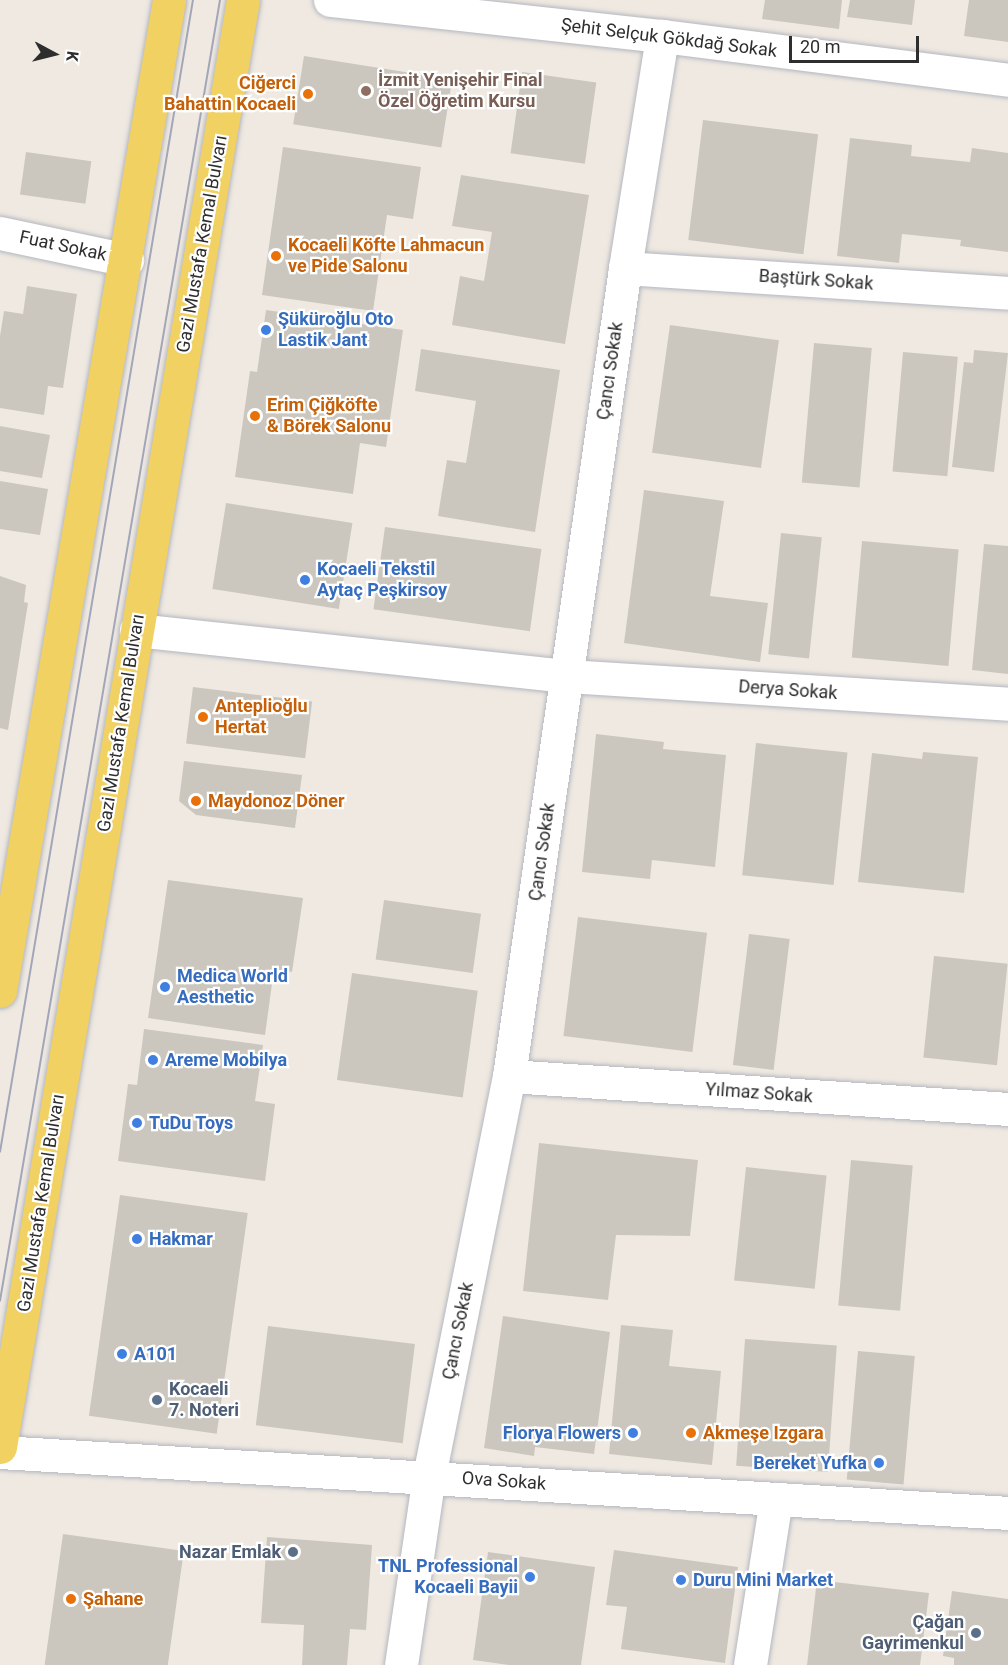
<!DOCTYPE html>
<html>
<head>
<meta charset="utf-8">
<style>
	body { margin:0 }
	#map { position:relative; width:1008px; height:1665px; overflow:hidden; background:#efe9e1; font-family:Roboto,sans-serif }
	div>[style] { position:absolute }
	.building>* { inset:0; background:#cbc7bf; transform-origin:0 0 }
	.roads { filter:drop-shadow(0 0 2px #b4b7c1) drop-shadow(0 0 2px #b4b7c1) }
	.minor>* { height:33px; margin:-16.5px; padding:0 16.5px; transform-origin:16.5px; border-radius:16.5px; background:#fff }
	.primary>* { height:33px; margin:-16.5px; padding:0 16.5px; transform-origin:16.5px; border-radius:16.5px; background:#f2d163 }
	.tram>* { height:1.5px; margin:-0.75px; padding:0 0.75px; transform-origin:0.75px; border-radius:0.75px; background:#a3a6b8 }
	.dots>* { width:16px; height:16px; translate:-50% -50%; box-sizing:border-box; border:3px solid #fff; border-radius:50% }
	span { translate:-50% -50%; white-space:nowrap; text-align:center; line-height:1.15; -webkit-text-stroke:4.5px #fff; paint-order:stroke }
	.street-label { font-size:18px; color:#2e2e2e }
	.education-label { font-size:18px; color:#785e54; font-weight:700 }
	.left { translate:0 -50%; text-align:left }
	.food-label { font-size:18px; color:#c56008; font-weight:700 }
	.right { translate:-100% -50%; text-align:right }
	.shop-label { font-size:18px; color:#366cbe; font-weight:700 }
	.service-label { font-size:18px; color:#4e5e75; font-weight:700 }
	.north { position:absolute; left:24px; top:24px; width:60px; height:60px; -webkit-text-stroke:4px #fff; paint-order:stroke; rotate:97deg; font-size:16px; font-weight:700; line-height:24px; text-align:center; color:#2e2e2e }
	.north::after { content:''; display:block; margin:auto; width:21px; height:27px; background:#2e2e2e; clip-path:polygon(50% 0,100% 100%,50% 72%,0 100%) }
	.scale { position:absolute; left:789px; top:36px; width:130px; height:27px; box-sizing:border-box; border:3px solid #2e2e2e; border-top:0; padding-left:8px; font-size:18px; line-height:21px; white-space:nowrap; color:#2e2e2e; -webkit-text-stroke:4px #fff; paint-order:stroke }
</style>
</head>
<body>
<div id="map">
	<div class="building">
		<div style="clip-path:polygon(765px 0,842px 0,839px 29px,762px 19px)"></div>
		<div style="clip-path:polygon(850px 0,915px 0,912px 25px,847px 17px)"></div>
		<div style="clip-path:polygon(969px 0,1008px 0,1008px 42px,964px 36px)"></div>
		<div style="left:304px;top:56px;width:150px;height:69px;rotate:9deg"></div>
		<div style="left:522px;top:72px;width:75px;height:82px;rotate:8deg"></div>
		<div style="left:703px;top:120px;width:116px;height:121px;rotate:7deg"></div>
		<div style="clip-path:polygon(850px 138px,912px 145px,911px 156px,970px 162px,972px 148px,1008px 153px,1008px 252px,960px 246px,961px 240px,902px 234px,899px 263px,837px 256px)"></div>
		<div style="clip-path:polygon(283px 147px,421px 167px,413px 219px,387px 215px,373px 311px,262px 295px)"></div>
		<div style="left:26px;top:152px;width:66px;height:43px;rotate:8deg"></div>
		<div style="clip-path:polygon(461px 175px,589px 195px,565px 344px,452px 325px,460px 276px,484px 281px,492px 232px,452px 226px)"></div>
		<div style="clip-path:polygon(27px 286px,77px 294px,63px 388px,48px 386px,44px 415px,0 408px,0 336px,4px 311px,23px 314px)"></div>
		<div style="clip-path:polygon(266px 310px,403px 330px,386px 447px,360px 443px,353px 494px,235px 477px,250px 371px,257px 372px)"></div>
		<div style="left:670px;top:325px;width:110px;height:129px;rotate:8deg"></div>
		<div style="left:814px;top:343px;width:58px;height:140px;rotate:5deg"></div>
		<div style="clip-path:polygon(421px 349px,560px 370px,535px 532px,438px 516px,447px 460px,466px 463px,476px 401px,415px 391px)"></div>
		<div style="clip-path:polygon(974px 350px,1008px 353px,994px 472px,952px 467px,964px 362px,973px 363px)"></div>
		<div style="left:903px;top:352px;width:55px;height:120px;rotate:5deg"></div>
		<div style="clip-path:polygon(0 426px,50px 435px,42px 478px,0 471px)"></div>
		<div style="clip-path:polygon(0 481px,48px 489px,40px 535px,0 529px)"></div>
		<div style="clip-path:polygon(644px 490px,724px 501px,710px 596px,768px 603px,760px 662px,624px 643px)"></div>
		<div style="left:226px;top:503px;width:128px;height:87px;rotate:9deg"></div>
		<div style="left:385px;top:527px;width:158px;height:83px;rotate:8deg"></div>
		<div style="left:781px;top:533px;width:41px;height:122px;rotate:6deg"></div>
		<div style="left:862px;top:541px;width:97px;height:117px;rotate:5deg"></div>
		<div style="clip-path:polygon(984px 544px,1008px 546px,1008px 674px,972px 670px)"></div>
		<div style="clip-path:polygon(0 576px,26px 585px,24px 602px,28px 603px,8px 730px,0 728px)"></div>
		<div style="left:193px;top:687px;width:120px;height:57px;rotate:7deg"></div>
		<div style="clip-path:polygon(596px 734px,664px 742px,663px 749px,726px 755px,715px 867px,652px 860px,650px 879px,582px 872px)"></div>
		<div style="left:756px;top:743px;width:92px;height:133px;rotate:6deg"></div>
		<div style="clip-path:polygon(923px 752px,978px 757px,964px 893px,858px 882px,872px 753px,922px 759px)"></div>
		<div style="clip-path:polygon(184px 761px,302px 775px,295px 828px,196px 815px,179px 801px)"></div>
		<div style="clip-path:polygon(168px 880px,303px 898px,292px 972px,274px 969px,265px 1035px,148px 1018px)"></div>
		<div style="left:384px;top:900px;width:98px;height:60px;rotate:8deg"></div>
		<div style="left:578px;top:917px;width:130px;height:120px;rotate:7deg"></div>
		<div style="left:749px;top:934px;width:41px;height:132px;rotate:7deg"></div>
		<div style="left:934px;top:956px;width:74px;height:102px;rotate:6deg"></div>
		<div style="left:352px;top:973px;width:127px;height:108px;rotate:8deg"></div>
		<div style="clip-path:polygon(144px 1029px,263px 1045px,255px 1101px,275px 1104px,265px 1181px,118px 1161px,128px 1084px,137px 1085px)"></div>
		<div style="clip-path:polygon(539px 1143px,698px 1160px,690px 1236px,616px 1235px,608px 1300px,523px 1291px)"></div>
		<div style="left:851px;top:1160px;width:62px;height:146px;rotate:5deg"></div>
		<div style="left:746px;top:1167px;width:81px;height:114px;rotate:6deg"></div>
		<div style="left:120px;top:1195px;width:129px;height:223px;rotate:8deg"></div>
		<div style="clip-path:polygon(503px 1316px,610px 1332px,594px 1454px,535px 1447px,534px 1456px,484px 1448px)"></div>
		<div style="clip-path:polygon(621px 1325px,673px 1330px,669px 1366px,721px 1371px,712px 1465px,609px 1454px)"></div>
		<div style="left:268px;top:1326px;width:148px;height:100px;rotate:7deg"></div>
		<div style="left:745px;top:1339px;width:92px;height:127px;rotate:4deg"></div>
		<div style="left:858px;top:1351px;width:57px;height:129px;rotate:5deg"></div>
		<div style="left:63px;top:1534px;width:122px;height:132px;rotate:8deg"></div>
		<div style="clip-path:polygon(267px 1537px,372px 1545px,366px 1630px,350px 1629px,347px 1665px,302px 1665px,304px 1625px,261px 1623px)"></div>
		<div style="clip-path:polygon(614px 1550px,738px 1567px,725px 1663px,621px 1649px,627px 1607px,606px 1605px)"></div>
		<div style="clip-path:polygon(488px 1552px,595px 1567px,581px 1665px,509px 1665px,473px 1660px)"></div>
		<div style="clip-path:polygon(817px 1580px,929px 1593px,920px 1665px,807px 1665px)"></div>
		<div style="clip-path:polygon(952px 1591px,1008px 1599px,1008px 1665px,954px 1665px,954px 1658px,943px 1656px)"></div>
	</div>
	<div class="roads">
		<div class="minor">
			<div style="left:330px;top:0;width:334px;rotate:6.2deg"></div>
			<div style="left:662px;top:36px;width:349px;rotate:7.2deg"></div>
			<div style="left:0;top:233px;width:130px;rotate:12deg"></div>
			<div style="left:625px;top:268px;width:384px;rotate:3.7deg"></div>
			<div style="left:136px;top:630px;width:434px;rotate:6.1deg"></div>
			<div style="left:568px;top:676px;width:441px;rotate:3.6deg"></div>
			<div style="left:509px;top:1076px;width:500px;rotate:3.78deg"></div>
			<div style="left:0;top:1452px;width:1010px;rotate:3.46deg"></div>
			<div style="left:401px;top:1665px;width:191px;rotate:-81.6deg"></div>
			<div style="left:429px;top:1476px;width:408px;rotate:-78.7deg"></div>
			<div style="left:509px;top:1076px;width:816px;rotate:-81.83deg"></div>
			<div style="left:625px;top:268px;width:235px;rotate:-80.9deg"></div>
			<div style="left:750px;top:1665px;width:168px;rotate:-81.1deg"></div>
		</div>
		<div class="primary">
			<div style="left:0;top:991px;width:1005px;rotate:-80.32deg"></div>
			<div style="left:0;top:1447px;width:1467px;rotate:-80.47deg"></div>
		</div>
	</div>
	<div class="tram">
		<div style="left:0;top:1152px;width:1168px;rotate:-80.49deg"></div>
		<div style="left:0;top:1301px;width:1319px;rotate:-80.4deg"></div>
	</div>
	<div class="dots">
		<div style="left:366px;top:91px;background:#8d6e63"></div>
		<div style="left:308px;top:94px;background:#e8710a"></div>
		<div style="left:276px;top:256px;background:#e8710a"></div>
		<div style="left:266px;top:330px;background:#3f7fe0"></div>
		<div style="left:255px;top:416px;background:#e8710a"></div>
		<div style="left:305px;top:580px;background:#3f7fe0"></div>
		<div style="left:203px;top:717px;background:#e8710a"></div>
		<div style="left:196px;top:801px;background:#e8710a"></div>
		<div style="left:165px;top:987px;background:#3f7fe0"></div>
		<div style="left:153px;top:1060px;background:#3f7fe0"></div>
		<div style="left:137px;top:1123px;background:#3f7fe0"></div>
		<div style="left:137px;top:1239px;background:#3f7fe0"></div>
		<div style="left:122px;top:1354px;background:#3f7fe0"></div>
		<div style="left:157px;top:1400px;background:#5c6f8a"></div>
		<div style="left:633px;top:1433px;background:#3f7fe0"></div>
		<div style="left:691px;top:1433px;background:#e8710a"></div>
		<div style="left:879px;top:1463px;background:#3f7fe0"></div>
		<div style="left:293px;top:1552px;background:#5c6f8a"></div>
		<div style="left:530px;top:1577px;background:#3f7fe0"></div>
		<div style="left:681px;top:1580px;background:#3f7fe0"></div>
		<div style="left:71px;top:1599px;background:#e8710a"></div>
		<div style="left:976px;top:1633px;background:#5c6f8a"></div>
	</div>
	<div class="street-label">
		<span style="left:669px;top:38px;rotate:7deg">Şehit Selçuk Gökdağ Sokak</span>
		<span style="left:202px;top:244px;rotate:-80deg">Gazi Mustafa Kemal Bulvarı</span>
		<span style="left:63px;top:246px;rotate:12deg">Fuat Sokak</span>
		<span style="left:816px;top:280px;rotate:4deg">Baştürk Sokak</span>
		<span style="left:610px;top:371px;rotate:-82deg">Çancı Sokak</span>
		<span style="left:788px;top:690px;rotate:4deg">Derya Sokak</span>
		<span style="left:121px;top:723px;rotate:-81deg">Gazi Mustafa Kemal Bulvarı</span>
		<span style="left:542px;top:852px;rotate:-82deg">Çancı Sokak</span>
		<span style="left:759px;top:1093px;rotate:4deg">Yılmaz Sokak</span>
		<span style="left:41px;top:1203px;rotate:-81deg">Gazi Mustafa Kemal Bulvarı</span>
		<span style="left:458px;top:1331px;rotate:-79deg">Çancı Sokak</span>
		<span style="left:504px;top:1481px;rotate:4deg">Ova Sokak</span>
	</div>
	<div class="education-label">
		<span class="left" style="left:378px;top:91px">İzmit Yenişehir Final<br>Özel Öğretim Kursu</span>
	</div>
	<div class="food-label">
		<span class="right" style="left:296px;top:94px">Ciğerci<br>Bahattin Kocaeli</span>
		<span class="left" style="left:288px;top:256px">Kocaeli Köfte Lahmacun<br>ve Pide Salonu</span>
		<span class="left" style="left:267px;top:416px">Erim Çiğköfte<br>&amp; Börek Salonu</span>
		<span class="left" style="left:215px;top:717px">Anteplioğlu<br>Hertat</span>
		<span class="left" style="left:208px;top:801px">Maydonoz Döner</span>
		<span class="left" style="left:703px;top:1433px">Akmeşe Izgara</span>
		<span class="left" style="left:83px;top:1599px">Şahane</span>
	</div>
	<div class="shop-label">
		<span class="left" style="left:278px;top:330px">Şüküroğlu Oto<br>Lastik Jant</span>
		<span class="left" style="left:317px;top:580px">Kocaeli Tekstil<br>Aytaç Peşkirsoy</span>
		<span class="left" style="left:177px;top:987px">Medica World<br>Aesthetic</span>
		<span class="left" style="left:165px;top:1060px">Areme Mobilya</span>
		<span class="left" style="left:149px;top:1123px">TuDu Toys</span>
		<span class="left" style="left:149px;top:1239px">Hakmar</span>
		<span class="left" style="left:134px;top:1354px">A101</span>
		<span class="right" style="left:621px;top:1433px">Florya Flowers</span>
		<span class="right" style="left:867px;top:1463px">Bereket Yufka</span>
		<span class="right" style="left:518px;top:1577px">TNL Professional<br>Kocaeli Bayii</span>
		<span class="left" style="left:693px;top:1580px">Duru Mini Market</span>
	</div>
	<div class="service-label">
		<span class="left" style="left:169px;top:1400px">Kocaeli<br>7. Noteri</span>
		<span class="right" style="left:281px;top:1552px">Nazar Emlak</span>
		<span class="right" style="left:964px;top:1633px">Çağan<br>Gayrimenkul</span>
	</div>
	<div class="north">K</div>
	<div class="scale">20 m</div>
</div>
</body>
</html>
